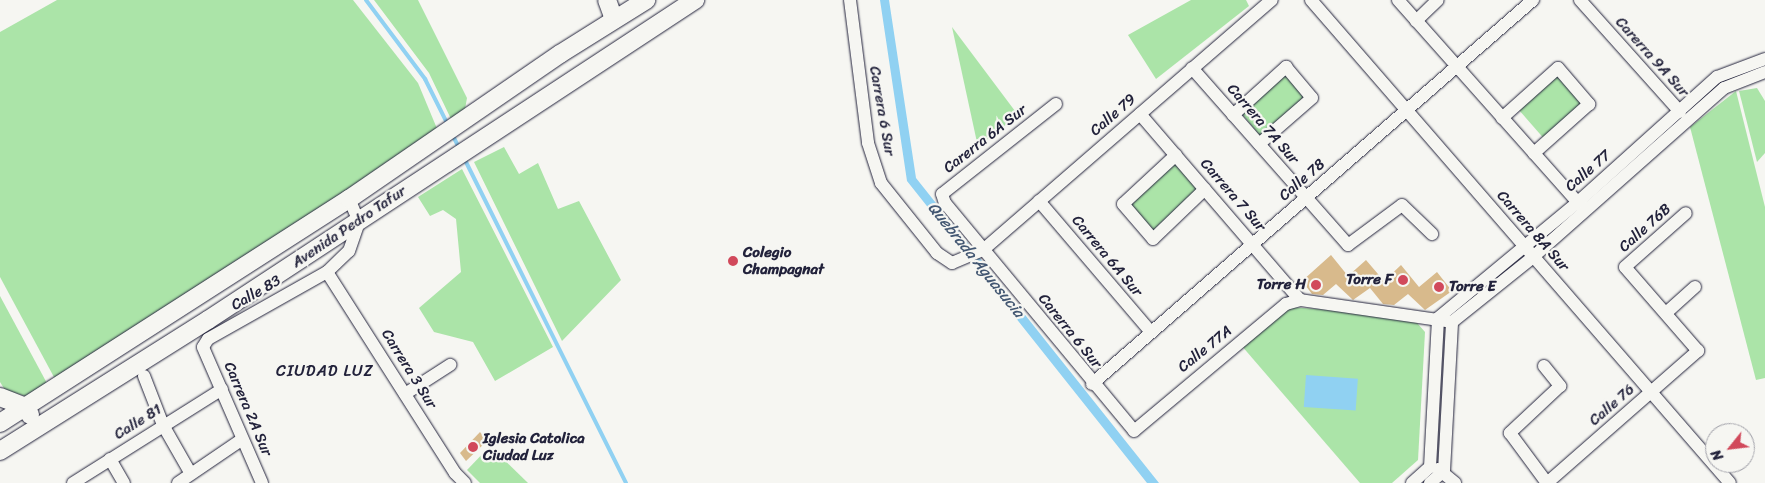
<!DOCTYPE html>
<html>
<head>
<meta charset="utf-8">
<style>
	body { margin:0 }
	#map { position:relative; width:1765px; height:483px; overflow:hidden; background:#f6f6f2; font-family:Sriracha,sans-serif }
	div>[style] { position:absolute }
	.green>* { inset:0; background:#abe4a8; transform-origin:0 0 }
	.water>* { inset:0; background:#90d1f2; transform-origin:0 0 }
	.stream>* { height:4px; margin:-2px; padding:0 2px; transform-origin:2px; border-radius:2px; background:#90d1f2 }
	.building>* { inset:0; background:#d8ba8c }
	.roads { filter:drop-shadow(0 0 1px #22223b) drop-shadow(0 0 1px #22223b) }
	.street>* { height:12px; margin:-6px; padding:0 6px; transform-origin:6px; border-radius:6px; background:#f6f6f2 }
	.secondary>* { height:18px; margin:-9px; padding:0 9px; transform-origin:9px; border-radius:9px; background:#f6f6f2 }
	.dots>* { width:14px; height:14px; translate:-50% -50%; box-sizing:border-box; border:2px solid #f6f6f2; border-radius:50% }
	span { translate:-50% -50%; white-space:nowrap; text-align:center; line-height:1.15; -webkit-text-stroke:4.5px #f6f6f2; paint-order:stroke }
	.street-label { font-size:15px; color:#22223b }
	.poi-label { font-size:15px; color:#22223b; font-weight:700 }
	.left { translate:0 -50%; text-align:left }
	.right { translate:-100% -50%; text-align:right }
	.water-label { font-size:16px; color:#435772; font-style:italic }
	.neighbourhood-label { font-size:16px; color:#22223b; letter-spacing:1px }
	.north { position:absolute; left:1705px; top:423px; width:50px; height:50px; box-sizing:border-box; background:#f6f6f2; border:1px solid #a1a1a9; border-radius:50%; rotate:241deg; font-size:14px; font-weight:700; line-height:20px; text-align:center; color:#22223b }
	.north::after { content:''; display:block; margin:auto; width:18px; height:22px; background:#d1495b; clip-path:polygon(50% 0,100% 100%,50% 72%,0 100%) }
</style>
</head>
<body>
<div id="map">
	<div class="green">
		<div style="clip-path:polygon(57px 0,353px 0,418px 83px,438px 131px,55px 379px,0 277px,0 32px)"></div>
		<div style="clip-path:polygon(374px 0,418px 0,467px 98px,465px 109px,451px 119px,429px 73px)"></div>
		<div style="clip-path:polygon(1191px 0,1246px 0,1249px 6px,1156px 79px,1128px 35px)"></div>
		<div style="clip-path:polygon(952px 27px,1018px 115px,978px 147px)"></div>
		<div style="left:1558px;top:68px;width:48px;height:57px;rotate:49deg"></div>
		<div style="left:1285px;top:70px;width:36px;height:61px;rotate:51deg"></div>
		<div style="clip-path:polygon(1757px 88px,1765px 101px,1765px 153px,1757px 162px,1739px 91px)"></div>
		<div style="clip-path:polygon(1736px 91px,1765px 207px,1765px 378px,1756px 380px,1690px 127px)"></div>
		<div style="clip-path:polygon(504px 147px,519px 174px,538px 163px,558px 209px,579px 201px,621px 280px,562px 341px,474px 162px)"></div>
		<div style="left:1173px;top:160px;width:38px;height:66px;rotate:47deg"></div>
		<div style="clip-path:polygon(462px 169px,553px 347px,495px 381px,473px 342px,434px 332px,419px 308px,461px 272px,456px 219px,443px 210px,430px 216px,418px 197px)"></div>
		<div style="clip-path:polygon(0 296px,49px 387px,31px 398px,5px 390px,0 382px)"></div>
		<div style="clip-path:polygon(1290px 307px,1411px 316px,1425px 332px,1418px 460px,1392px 483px,1360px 483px,1241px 345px)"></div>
		<div style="clip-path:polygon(490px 446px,528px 483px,480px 483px,467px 470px)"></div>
	</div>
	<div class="water">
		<div style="clip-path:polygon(880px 0,889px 0,916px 178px,1159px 483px,1147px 483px,907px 181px)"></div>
		<div style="left:1306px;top:375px;width:52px;height:32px;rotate:4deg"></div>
	</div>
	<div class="stream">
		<div style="left:366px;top:0;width:99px;rotate:53.2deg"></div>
		<div style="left:425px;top:79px;width:51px;rotate:63.4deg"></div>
		<div style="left:452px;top:134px;width:18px;rotate:63deg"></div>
		<div style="left:464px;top:158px;width:363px;rotate:63.5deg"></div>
	</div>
	<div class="building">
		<div style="clip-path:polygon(1331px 255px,1348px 276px,1366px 260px,1384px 281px,1401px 265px,1419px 287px,1437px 272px,1452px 291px,1425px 310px,1408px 294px,1394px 305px,1383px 304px,1370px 288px,1353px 300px,1336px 284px,1323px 295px,1312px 294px,1302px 281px)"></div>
		<div style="clip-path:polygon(480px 432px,487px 441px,466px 461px,460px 453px)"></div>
	</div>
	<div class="roads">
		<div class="street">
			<div style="left:850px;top:0;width:144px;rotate:82.8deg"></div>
			<div style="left:868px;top:143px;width:42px;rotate:72deg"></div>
			<div style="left:881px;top:183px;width:90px;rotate:51.3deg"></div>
			<div style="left:937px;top:253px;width:18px;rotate:34deg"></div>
			<div style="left:952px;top:263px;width:34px;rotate:-23deg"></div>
			<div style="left:983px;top:250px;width:382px;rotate:-40.9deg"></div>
			<div style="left:1311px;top:0;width:639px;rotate:49.06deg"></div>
			<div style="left:1398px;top:0;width:277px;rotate:48.4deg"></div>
			<div style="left:1580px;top:0;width:150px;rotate:48.2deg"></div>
			<div style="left:1416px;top:21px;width:30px;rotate:-44deg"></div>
			<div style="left:1192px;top:68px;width:236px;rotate:48.6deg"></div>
			<div style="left:1348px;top:245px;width:67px;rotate:-36.5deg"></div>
			<div style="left:1402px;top:205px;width:42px;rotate:44deg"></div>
			<div style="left:1056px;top:104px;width:145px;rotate:141.7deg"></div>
			<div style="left:942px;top:194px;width:9px;rotate:72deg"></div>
			<div style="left:945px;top:203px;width:296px;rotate:50.3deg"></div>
			<div style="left:1134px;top:431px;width:198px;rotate:-39.9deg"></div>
			<div style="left:1286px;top:304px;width:15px;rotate:-16deg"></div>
			<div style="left:1300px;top:300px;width:154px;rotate:8.2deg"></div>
			<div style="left:1140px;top:114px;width:245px;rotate:49.3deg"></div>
			<div style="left:1233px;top:115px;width:72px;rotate:-42.2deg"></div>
			<div style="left:1286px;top:67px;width:40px;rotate:50deg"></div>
			<div style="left:1312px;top:98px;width:70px;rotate:139deg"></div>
			<div style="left:1502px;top:118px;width:75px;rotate:-41.8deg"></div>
			<div style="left:1558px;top:68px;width:48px;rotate:49.3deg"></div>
			<div style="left:1589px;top:104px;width:74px;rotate:138.3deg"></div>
			<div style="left:1176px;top:155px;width:72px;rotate:137.2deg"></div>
			<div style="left:1123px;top:204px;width:46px;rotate:49.4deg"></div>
			<div style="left:1153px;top:239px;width:72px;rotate:-43.9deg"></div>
			<div style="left:1039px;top:201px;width:172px;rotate:49.5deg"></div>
			<div style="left:327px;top:272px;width:238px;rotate:57.5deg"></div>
			<div style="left:455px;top:473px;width:14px;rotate:45deg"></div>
			<div style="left:1666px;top:313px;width:39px;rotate:-42deg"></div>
			<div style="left:1438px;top:318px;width:182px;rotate:-39.6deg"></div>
			<div style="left:1578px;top:202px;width:187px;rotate:-42deg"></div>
			<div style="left:1717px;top:77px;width:51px;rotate:-20.6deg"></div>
			<div style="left:1452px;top:322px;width:104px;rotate:-38.7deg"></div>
			<div style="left:1533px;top:257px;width:255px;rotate:-41.5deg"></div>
			<div style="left:1724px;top:88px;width:44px;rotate:-21.3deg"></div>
			<div style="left:1544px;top:366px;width:26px;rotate:51deg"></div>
			<div style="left:1560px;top:386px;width:69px;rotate:136.8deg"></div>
			<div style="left:1510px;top:433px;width:62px;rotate:53.5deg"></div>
			<div style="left:144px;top:376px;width:53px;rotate:68.8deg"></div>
			<div style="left:163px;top:425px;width:56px;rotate:60.3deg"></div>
			<div style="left:1092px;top:384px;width:585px;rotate:-41.05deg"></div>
			<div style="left:405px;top:394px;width:54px;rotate:-32.8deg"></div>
			<div style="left:110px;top:459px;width:28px;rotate:60deg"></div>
			<div style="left:1430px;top:467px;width:149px;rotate:-86.9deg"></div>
			<div style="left:1438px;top:469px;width:22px;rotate:39deg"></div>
			<div style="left:73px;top:483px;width:176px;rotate:-32.2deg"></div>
			<div style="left:178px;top:483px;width:76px;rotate:-34.3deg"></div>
			<div style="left:262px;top:483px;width:148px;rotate:-113.5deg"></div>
			<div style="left:203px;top:347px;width:9px;rotate:-58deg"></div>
			<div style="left:208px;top:339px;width:137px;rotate:-29.4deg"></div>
			<div style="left:327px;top:272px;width:30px;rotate:-44deg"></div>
			<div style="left:349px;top:251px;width:31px;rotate:-71deg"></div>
			<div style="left:359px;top:222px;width:25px;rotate:-113deg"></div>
			<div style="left:1412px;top:483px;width:24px;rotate:-42deg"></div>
			<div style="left:1430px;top:483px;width:18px;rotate:-41deg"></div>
			<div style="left:1444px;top:471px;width:149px;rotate:-86.9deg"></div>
			<div style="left:1547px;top:483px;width:201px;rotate:-41.2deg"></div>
			<div style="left:1698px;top:351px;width:111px;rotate:-131deg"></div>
			<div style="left:1625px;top:267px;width:81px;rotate:-41.5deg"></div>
		</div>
		<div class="secondary">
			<div style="left:607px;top:0;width:20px;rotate:70deg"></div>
			<div style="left:0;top:397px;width:28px;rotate:21deg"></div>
			<div style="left:26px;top:407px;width:9px;rotate:63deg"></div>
			<div style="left:0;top:423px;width:415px;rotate:-32.7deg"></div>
			<div style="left:349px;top:199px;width:256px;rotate:-34.5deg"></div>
			<div style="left:560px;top:54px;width:102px;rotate:-32.1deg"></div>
			<div style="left:0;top:451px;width:246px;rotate:-32.2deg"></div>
			<div style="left:208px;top:320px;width:583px;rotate:-33.31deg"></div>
		</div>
	</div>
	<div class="dots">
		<div style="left:733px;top:261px;background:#d1495b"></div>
		<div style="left:1403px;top:280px;background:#d1495b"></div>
		<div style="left:1316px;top:285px;background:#d1495b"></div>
		<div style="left:1439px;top:287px;background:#d1495b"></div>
		<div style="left:473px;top:447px;background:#d1495b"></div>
	</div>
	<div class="street-label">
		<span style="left:1652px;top:57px;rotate:48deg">Carerra 9A Sur</span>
		<span style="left:882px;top:111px;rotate:80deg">Carrera 6 Sur</span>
		<span style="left:1113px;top:115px;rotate:-41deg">Calle 79</span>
		<span style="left:1263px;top:124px;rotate:49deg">Carrera 7A Sur</span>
		<span style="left:985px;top:139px;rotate:-38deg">Carerra 6A Sur</span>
		<span style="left:1588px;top:171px;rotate:-41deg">Calle 77</span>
		<span style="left:1302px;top:180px;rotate:-41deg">Calle 78</span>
		<span style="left:1233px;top:195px;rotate:49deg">Carrera 7 Sur</span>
		<span style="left:349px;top:227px;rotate:-34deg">Avenida Pedro Tafur</span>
		<span style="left:1645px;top:228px;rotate:-42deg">Calle 76B</span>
		<span style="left:1533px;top:231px;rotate:49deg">Carrera 8A Sur</span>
		<span style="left:1107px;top:256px;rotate:50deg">Carrera 6A Sur</span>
		<span style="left:256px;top:293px;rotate:-30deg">Calle 83</span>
		<span style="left:1070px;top:331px;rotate:51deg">Carerra 6 Sur</span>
		<span style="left:1205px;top:349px;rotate:-39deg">Calle 77A</span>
		<span style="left:409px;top:369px;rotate:58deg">Carrera 3 Sur</span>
		<span style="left:1612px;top:405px;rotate:-41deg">Calle 76</span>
		<span style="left:248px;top:409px;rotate:67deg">Carrera 2A Sur</span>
		<span style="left:138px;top:422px;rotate:-32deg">Calle 81</span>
	</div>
	<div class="poi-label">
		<span class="left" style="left:743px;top:261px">Colegio<br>Champagnat</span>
		<span class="right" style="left:1393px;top:280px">Torre F</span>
		<span class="right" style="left:1306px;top:285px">Torre H</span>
		<span class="left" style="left:1449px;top:287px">Torre E</span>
		<span class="left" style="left:483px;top:447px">Iglesia Catolica<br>Ciudad Luz</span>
	</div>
	<div class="water-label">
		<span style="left:976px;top:260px;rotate:51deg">Quebrada Aguasucia</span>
	</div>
	<div class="neighbourhood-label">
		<span style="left:325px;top:371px">CIUDAD LUZ</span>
	</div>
	<div class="north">N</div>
</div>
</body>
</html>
